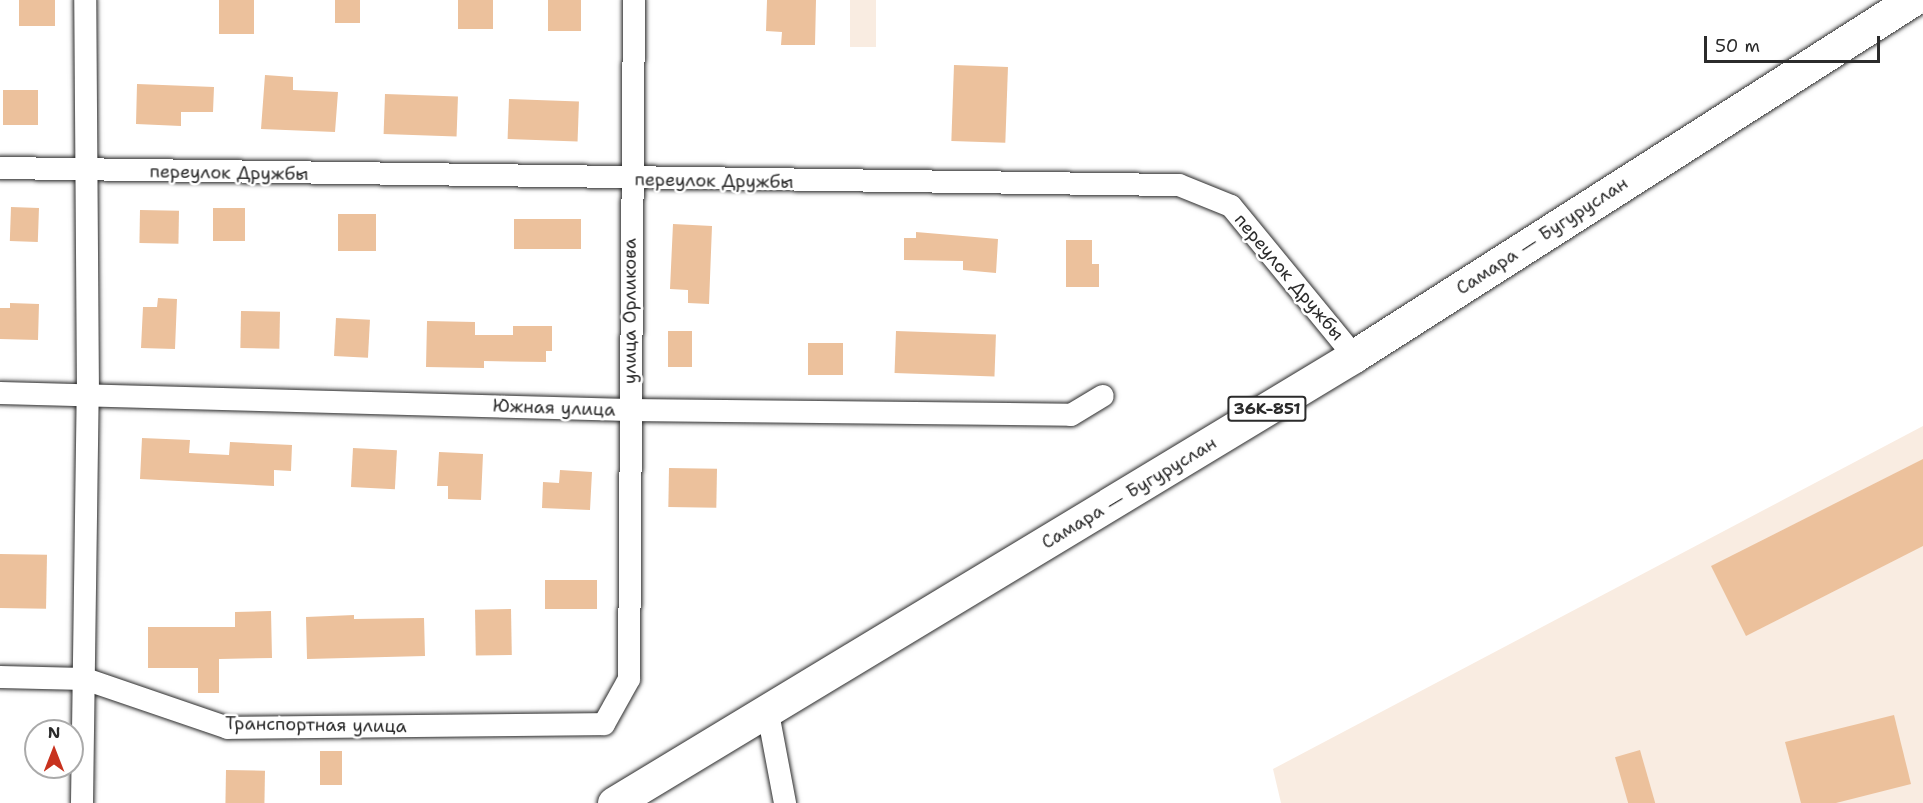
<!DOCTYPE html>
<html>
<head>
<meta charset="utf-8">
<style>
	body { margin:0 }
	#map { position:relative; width:1923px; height:803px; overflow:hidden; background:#fff; font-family:"Shantell Sans",sans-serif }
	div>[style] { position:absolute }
	.built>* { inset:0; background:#f9ece1; transform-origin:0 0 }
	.building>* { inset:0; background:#ecc19c; transform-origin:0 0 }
	.roads { filter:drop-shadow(0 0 2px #2b2b2b) drop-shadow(0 0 2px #2b2b2b) }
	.minor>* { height:22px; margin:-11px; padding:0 11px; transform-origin:11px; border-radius:11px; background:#fff }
	.primary>* { height:33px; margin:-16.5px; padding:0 16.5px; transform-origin:16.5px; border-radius:16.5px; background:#fff }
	span { translate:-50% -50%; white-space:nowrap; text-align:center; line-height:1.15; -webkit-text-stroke:5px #fff; paint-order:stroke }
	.shield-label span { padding:2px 4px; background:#fff; border:2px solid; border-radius:4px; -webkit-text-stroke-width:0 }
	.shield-label { font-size:16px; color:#2b2b2b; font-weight:700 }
	.street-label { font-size:18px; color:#2b2b2b }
	.north { position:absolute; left:24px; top:719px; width:60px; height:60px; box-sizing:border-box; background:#fff; border:2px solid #aaa; border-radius:50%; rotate:0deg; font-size:16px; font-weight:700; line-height:24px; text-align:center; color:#2b2b2b }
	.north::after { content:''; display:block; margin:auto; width:21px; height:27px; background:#c8321e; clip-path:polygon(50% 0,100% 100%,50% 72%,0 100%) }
	.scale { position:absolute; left:1704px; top:36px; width:176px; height:27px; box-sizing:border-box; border:3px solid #2b2b2b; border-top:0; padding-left:8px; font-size:18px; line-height:21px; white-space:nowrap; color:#2b2b2b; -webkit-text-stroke:4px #fff; paint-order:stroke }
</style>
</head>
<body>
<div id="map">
	<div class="built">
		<div style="left:850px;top:0;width:26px;height:47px"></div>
		<div style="clip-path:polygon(1923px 426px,1923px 803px,1281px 803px,1273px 769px)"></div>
	</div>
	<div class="building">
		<div style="left:19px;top:0;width:36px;height:26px"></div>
		<div style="left:219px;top:0;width:35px;height:34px"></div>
		<div style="left:335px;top:0;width:25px;height:23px"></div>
		<div style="left:458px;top:0;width:35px;height:29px"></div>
		<div style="left:548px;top:0;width:33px;height:31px"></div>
		<div style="clip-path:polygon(767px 0,816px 0,815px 45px,781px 45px,782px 32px,766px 31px)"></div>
		<div style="left:954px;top:65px;width:54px;height:76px;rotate:2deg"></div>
		<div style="clip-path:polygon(265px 75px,293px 77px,293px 90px,338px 92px,335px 132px,261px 129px)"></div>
		<div style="clip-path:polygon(137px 84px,214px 87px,213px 112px,181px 112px,181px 126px,136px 124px)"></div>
		<div style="left:3px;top:90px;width:35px;height:35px"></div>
		<div style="left:385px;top:94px;width:73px;height:40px;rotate:2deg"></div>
		<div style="left:509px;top:99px;width:70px;height:40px;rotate:2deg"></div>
		<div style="left:11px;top:207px;width:28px;height:34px;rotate:2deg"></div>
		<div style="left:213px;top:208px;width:32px;height:33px"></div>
		<div style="left:140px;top:210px;width:39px;height:33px;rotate:1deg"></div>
		<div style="left:338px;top:214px;width:38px;height:37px"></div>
		<div style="left:514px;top:219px;width:67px;height:30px"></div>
		<div style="clip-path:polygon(673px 224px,712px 226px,709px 304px,688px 303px,688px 290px,670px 289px)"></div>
		<div style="clip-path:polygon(916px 232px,998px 239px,996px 273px,963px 270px,963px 261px,904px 260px,904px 238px,916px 238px)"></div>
		<div style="clip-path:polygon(1066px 240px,1092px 240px,1092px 264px,1099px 264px,1099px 287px,1066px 287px)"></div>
		<div style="clip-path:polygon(158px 298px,177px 299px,175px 349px,141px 348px,143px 307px,157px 307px)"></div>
		<div style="clip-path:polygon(10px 303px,39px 304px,38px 340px,0 339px,0 308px,10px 308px)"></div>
		<div style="left:241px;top:311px;width:39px;height:37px;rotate:1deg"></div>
		<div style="left:336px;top:318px;width:34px;height:38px;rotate:3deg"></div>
		<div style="clip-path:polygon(427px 321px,475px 322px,475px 335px,513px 335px,513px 326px,552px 326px,552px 351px,546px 351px,546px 362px,484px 361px,484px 368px,426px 367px)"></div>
		<div style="left:668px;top:331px;width:24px;height:36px"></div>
		<div style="left:896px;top:331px;width:100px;height:42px;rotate:2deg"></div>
		<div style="left:808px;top:343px;width:35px;height:32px"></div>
		<div style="clip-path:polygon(142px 438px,190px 440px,189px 453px,229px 455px,230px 442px,292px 445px,291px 471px,274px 470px,274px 486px,140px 479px)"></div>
		<div style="left:353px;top:448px;width:44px;height:39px;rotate:3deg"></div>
		<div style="clip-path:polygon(439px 452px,483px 454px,481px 500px,448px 499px,448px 486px,437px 486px)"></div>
		<div style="clip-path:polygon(1923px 459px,1923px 546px,1746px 636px,1711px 566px)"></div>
		<div style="left:669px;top:468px;width:48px;height:39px;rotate:1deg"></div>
		<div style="clip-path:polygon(560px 470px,592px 472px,590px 510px,542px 508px,543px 482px,559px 483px)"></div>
		<div style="left:0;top:554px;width:47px;height:54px;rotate:1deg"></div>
		<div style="left:597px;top:580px;width:29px;height:52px;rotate:90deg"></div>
		<div style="left:511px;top:609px;width:46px;height:36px;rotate:89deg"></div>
		<div style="clip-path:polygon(271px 611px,272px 658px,219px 659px,219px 693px,198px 693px,198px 668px,148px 668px,148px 627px,235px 627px,235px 612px)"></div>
		<div style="clip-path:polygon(354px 615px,354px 619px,424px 618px,425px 656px,307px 659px,306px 617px)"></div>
		<div style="clip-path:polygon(1894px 715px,1911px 784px,1836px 803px,1801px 803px,1785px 742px)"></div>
		<div style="left:1640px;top:750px;width:55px;height:26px;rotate:74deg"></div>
		<div style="left:320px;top:751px;width:22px;height:34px"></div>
		<div style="left:226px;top:770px;width:39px;height:33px;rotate:1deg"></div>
	</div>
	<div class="roads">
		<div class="minor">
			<div style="left:0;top:168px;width:1179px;rotate:0.83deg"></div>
			<div style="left:1179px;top:185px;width:56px;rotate:22deg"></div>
			<div style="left:1231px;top:206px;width:194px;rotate:50.6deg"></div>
			<div style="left:0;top:393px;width:629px;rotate:1.55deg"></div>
			<div style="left:629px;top:410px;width:442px;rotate:0.6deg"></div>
			<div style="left:1071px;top:415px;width:37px;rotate:-31deg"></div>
			<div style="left:0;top:677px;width:85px;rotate:1.3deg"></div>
			<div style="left:85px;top:679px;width:151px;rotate:18.9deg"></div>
			<div style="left:228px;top:728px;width:376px;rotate:-0.6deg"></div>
			<div style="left:604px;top:724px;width:51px;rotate:-60.9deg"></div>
			<div style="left:629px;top:679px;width:679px;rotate:-89.58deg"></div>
			<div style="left:768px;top:713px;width:92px;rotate:79.3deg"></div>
			<div style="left:82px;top:803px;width:408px;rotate:-89.2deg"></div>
			<div style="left:88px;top:395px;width:395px;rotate:-90.4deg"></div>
		</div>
		<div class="primary">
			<div style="left:614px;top:803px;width:865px;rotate:-31.13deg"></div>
			<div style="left:1354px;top:356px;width:662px;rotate:-32.54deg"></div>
		</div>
	</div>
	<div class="shield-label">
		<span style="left:1267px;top:409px">36К-851</span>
	</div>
	<div class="street-label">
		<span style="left:229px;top:173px;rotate:1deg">переулок Дружбы</span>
		<span style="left:714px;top:181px;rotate:1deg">переулок Дружбы</span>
		<span style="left:1542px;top:236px;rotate:-33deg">Самара — Бугуруслан</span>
		<span style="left:1289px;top:277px;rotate:50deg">переулок Дружбы</span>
		<span style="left:630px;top:311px;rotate:-90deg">улица Орликова</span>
		<span style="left:554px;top:408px;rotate:2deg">Южная улица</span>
		<span style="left:1129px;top:493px;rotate:-31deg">Самара — Бугуруслан</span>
		<span style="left:316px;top:725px;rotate:1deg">Транспортная улица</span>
	</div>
	<div class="north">N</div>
	<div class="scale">50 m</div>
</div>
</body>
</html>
